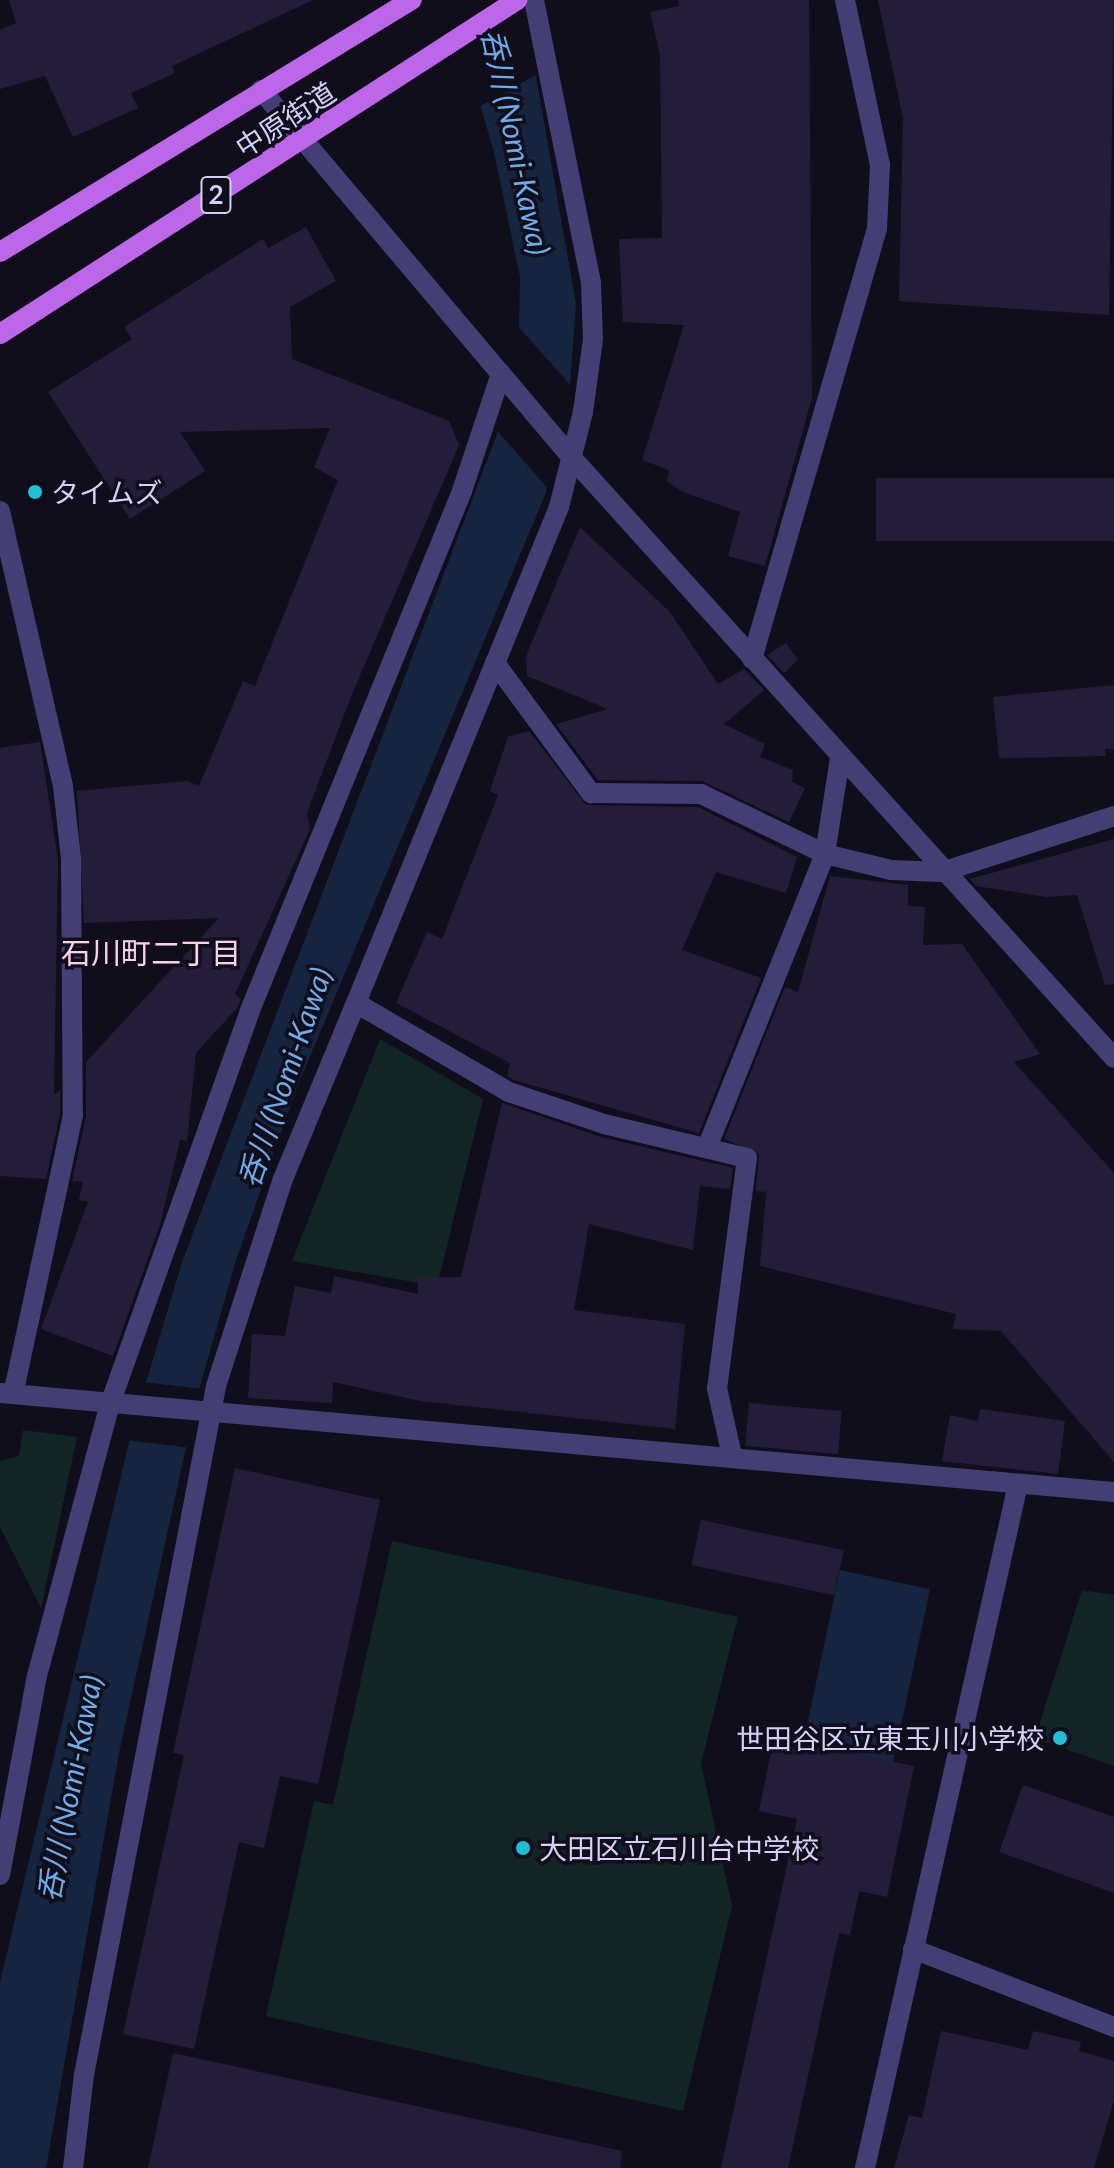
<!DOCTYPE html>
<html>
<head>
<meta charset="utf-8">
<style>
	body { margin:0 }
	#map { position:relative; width:1114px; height:2168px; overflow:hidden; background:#110e1c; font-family:Lato,"Noto Sans JP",sans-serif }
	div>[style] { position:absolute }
	.green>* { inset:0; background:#122525 }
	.water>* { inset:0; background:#15243f; transform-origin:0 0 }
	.pier>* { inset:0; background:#110e1c }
	.building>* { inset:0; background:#241d3a; transform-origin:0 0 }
	.service>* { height:20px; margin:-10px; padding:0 10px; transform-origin:10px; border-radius:10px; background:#433f75 }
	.minor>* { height:20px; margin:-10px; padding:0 10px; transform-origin:10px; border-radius:10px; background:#433f75 }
	.tertiary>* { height:20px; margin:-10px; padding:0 10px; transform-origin:10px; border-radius:10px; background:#433f75 }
	.primary>* { height:20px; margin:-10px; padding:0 10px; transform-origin:10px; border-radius:10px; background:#bc66e9 }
	.dots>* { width:22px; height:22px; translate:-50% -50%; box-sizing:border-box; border:4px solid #110e1c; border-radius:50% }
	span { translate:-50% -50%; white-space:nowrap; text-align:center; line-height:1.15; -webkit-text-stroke:7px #110e1c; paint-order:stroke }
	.shield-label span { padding:2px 6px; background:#110e1c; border:2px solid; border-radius:6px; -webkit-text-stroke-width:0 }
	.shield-label { font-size:26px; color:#d5d0f8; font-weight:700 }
	.street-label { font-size:28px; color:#d5d0f8 }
	.poi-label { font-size:28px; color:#d5d0f8 }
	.left { translate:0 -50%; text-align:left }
	.right { translate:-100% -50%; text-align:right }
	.water-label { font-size:30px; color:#6cacea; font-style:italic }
	.neighbourhood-label { font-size:30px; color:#f9d2e9 }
</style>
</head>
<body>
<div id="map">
	<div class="green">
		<div style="clip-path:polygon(380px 1039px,483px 1099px,437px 1286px,292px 1261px)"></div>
		<div style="clip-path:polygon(23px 1430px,77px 1437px,41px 1608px,0 1527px,0 1461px,19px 1456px)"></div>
		<div style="clip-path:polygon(392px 1541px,738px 1617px,701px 1763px,732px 1906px,683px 2111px,266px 2016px,314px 1801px,333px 1805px)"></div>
		<div style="clip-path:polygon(1082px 1590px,1114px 1595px,1114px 1766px,1035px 1738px)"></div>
	</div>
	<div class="water">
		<div style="clip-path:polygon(449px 0,510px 0,536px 77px,576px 304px,569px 398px,545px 495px,296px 1090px,236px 1260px,198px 1393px,119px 1753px,46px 2168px,0 2168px,0 1982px,133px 1426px,182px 1262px,496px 437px,519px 333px,520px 277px,494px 152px)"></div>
		<div style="left:840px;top:1570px;width:92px;height:177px;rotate:12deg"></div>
	</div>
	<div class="pier">
		<div style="clip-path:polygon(445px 0,514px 0,539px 73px,477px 108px)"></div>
		<div style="clip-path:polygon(515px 323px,574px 389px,550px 491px,494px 427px)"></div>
		<div style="clip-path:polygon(142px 1382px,203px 1389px,193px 1448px,125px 1440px)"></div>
	</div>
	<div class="building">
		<div style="clip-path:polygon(9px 0,313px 0,172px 66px,175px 73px,131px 93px,138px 108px,73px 137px,45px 76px,0 89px,0 30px,16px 23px)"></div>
		<div style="clip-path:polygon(678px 0,809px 0,812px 398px,765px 566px,728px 556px,740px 512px,683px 492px,667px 481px,669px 470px,642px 460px,684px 325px,623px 322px,619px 239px,662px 238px,660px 55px,650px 12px,679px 6px)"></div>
		<div style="clip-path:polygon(878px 0,1114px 0,1109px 315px,899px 301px,903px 118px)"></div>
		<div style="clip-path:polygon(306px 227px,336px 281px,290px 307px,292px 359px,449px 421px,459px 445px,350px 699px,307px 813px,310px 829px,235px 994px,241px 999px,237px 1008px,196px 1053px,187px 1141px,180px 1140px,160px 1225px,113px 1356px,41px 1329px,88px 1202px,79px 1200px,83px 1182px,72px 1181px,86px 1117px,86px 1062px,219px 918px,84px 923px,77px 791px,188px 781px,199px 786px,243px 681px,255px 686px,338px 480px,314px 467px,330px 428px,180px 432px,205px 471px,130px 519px,48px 392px,132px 339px,124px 327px,263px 239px,268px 248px)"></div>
		<div style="left:1114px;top:478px;width:63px;height:238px;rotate:90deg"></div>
		<div style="clip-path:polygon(580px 527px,670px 612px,718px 684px,744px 669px,764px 690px,724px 724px,765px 744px,760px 757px,793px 770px,792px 782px,805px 788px,789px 822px,702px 781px,598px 780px,556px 724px,608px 709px,527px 676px,526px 656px)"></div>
		<div style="clip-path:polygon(786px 643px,798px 660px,784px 673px,767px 655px)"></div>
		<div style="clip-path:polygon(1114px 685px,1114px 749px,1105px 749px,1106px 756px,999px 758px,993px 697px)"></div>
		<div style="clip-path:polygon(529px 731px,586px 805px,698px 807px,797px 857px,786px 893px,716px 872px,682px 950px,761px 978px,699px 1133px,514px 1080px,507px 1076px,510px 1063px,396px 1003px,427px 932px,442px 939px,498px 795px,490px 791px,508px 737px)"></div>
		<div style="clip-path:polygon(40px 742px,58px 860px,54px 1095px,60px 1090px,60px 1114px,46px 1179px,0 1176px,0 748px)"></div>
		<div style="clip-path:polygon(1114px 839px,1114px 984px,1105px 985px,1077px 895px,1046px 897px,976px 886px,970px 879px)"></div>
		<div style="clip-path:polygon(830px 876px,908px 885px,908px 906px,925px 907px,923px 945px,962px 944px,1040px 1054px,1014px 1062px,1114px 1173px,1114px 1462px,1001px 1331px,953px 1329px,956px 1314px,760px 1266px,766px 1192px,756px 1191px,759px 1154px,724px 1139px,785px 987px,798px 992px)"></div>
		<div style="clip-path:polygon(502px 1103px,601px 1137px,733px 1168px,730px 1189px,700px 1186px,693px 1250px,589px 1224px,574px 1310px,685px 1324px,675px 1429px,421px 1401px,333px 1382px,332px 1403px,248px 1398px,252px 1334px,285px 1336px,295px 1286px,331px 1293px,334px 1276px,418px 1294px,418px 1278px,461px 1277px)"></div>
		<div style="left:749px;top:1403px;width:93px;height:43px;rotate:5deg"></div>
		<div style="clip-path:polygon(980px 1409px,1065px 1421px,1058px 1474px,942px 1461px,950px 1415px,978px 1421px)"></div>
		<div style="clip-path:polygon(235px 1468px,380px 1500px,318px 1784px,280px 1776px,264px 1848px,239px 1842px,194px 2049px,123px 2034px,184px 1755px,173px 1753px)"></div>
		<div style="left:701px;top:1520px;width:146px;height:46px;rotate:12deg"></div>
		<div style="clip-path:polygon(774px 1737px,914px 1766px,887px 1897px,859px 1891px,850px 1935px,839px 1933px,788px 2168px,721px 2168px,797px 1819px,759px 1811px)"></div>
		<div style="clip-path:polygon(1023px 1785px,1114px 1817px,1114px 1893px,999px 1852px)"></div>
		<div style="clip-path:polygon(941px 2031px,1028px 2050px,1033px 2031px,1081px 2042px,1079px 2051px,1114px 2061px,1114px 2100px,1094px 2168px,894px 2168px,909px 2115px,922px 2118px)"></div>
		<div style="clip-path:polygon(173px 2053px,622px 2151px,620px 2168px,148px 2168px)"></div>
	</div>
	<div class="service">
		<div style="left:495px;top:663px;width:162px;rotate:53.6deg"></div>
		<div style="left:591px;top:793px;width:110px;rotate:0.5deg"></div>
		<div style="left:701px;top:794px;width:138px;rotate:25.8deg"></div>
		<div style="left:825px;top:854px;width:68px;rotate:13.6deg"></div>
		<div style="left:891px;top:870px;width:51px;rotate:2.2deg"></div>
		<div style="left:0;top:1875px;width:202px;rotate:-79.5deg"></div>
		<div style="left:37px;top:1676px;width:282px;rotate:-75deg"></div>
		<div style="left:110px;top:1404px;width:426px;rotate:-70.4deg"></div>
		<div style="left:253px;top:1003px;width:553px;rotate:-67.79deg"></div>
		<div style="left:462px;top:491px;width:123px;rotate:-71.6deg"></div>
		<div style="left:73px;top:2168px;width:94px;rotate:-83.3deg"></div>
		<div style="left:84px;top:2075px;width:702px;rotate:-79.15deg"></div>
		<div style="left:216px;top:1386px;width:218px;rotate:-72.1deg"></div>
		<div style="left:283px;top:1179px;width:191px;rotate:-67.5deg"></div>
	</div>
	<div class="minor">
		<div style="left:534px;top:0;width:289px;rotate:78.6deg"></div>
		<div style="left:591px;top:283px;width:56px;rotate:88deg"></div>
		<div style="left:593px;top:339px;width:74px;rotate:97.8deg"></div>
		<div style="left:583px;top:412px;width:98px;rotate:104.2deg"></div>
		<div style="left:559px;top:507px;width:536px;rotate:112.26deg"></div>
		<div style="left:356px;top:1003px;width:177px;rotate:30.2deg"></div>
		<div style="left:509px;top:1092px;width:100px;rotate:18.6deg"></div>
		<div style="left:604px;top:1124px;width:147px;rotate:13.4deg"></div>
		<div style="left:747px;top:1158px;width:232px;rotate:97.4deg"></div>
		<div style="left:717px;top:1388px;width:70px;rotate:77.6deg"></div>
		<div style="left:0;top:511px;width:282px;rotate:77.1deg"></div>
		<div style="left:63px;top:786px;width:73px;rotate:83.7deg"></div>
		<div style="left:71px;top:859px;width:256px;rotate:89.6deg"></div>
		<div style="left:73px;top:1115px;width:285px;rotate:102.1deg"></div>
		<div style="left:752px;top:659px;width:448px;rotate:-73.8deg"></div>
		<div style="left:877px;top:229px;width:64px;rotate:-87.3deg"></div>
		<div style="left:880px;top:165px;width:169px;rotate:-102deg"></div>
		<div style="left:942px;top:872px;width:181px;rotate:-18deg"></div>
		<div style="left:708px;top:1145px;width:314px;rotate:-68.1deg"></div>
		<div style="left:825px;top:854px;width:97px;rotate:-81.1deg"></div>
		<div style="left:0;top:1393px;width:1118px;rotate:5.08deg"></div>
		<div style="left:913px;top:1949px;width:216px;rotate:21.2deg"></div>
	</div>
	<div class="tertiary">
		<div style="left:261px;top:90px;width:483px;rotate:49.8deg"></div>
		<div style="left:573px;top:459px;width:807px;rotate:47.91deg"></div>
		<div style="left:865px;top:2168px;width:701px;rotate:-77.39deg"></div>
	</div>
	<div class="primary">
		<div style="left:0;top:252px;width:483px;rotate:-31.5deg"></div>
		<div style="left:0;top:334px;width:616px;rotate:-32.86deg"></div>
	</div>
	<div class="dots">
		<div style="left:35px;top:492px;background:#1ebfd6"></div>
		<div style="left:1060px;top:1738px;background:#1ebfd6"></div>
		<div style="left:523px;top:1848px;background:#1ebfd6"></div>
	</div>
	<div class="shield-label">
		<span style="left:216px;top:195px">2</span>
	</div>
	<div class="street-label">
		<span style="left:285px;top:119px;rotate:-33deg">中原街道</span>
	</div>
	<div class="poi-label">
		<span class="left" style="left:51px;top:492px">タイムズ</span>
		<span class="right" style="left:1044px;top:1738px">世田谷区立東玉川小学校</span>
		<span class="left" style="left:539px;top:1848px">大田区立石川台中学校</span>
	</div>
	<div class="water-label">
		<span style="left:517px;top:142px;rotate:78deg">呑川 (Nomi-Kawa)</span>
		<span style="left:284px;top:1077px;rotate:-71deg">呑川 (Nomi-Kawa)</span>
		<span style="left:69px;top:1788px;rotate:-79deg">呑川 (Nomi-Kawa)</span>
	</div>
	<div class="neighbourhood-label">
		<span style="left:151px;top:952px">石川町二丁目</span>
	</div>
</div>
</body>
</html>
